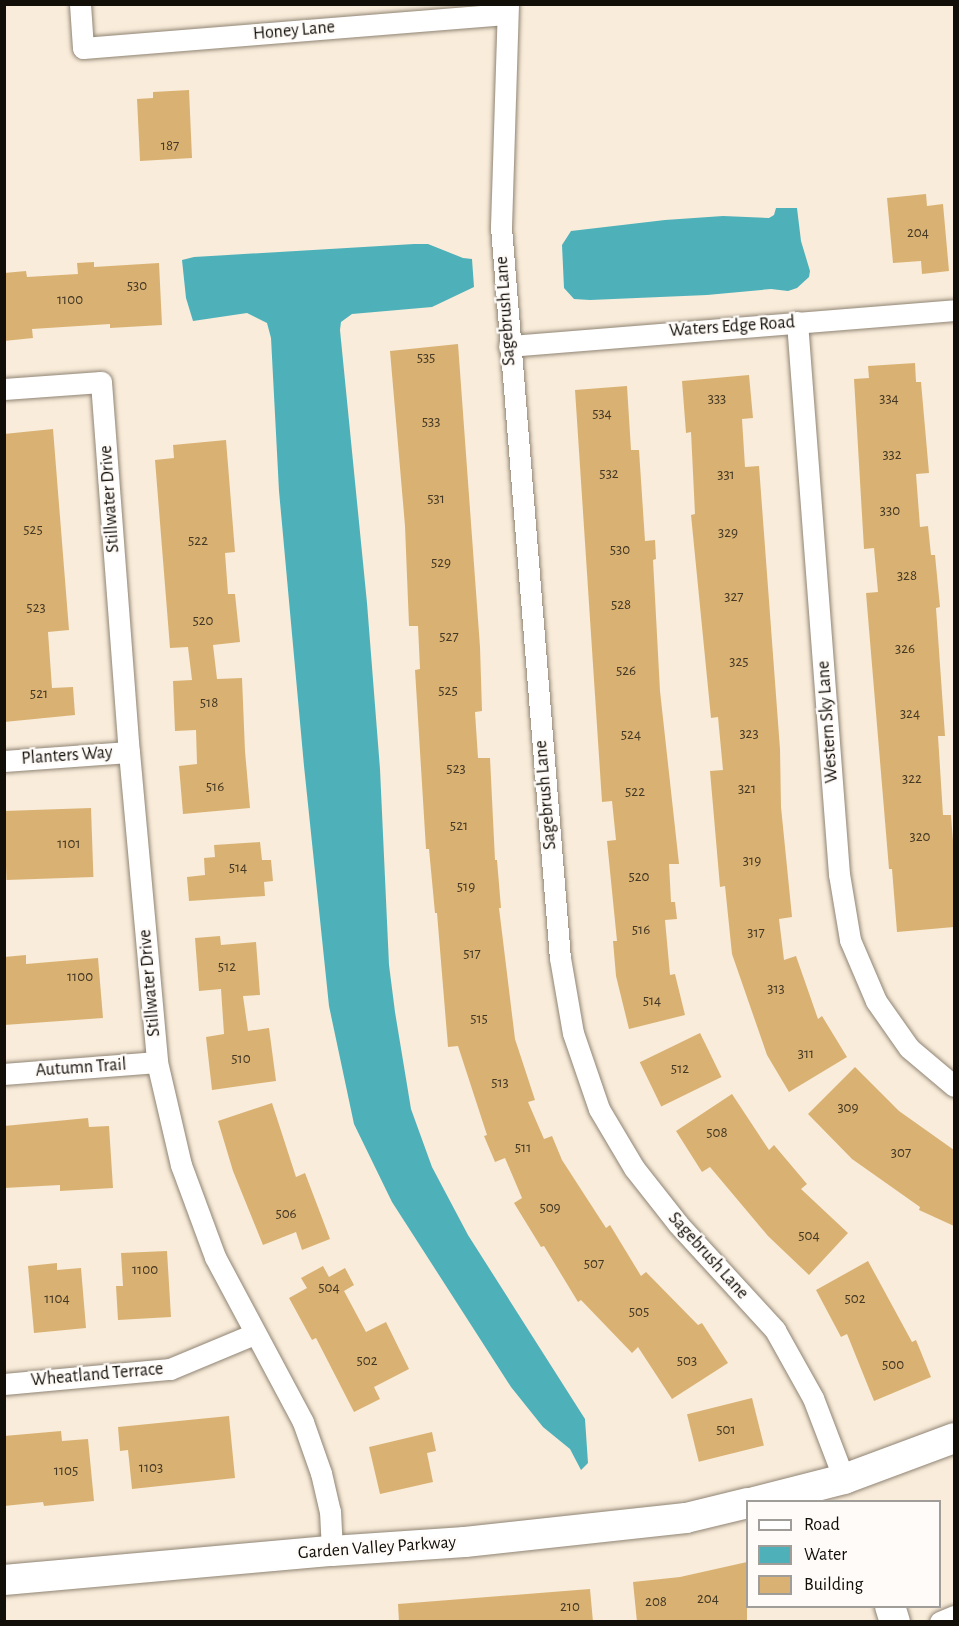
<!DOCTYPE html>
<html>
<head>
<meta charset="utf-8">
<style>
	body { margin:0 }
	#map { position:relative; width:959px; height:1626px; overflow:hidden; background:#f9ecda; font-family:"Alegreya Sans",sans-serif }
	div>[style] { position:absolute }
	.water>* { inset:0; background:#4eb1ba }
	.building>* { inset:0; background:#d9b273; transform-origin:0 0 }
	.roads { filter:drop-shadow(0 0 2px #908474) drop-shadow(0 0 2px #908474) }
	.street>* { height:21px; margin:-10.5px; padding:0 10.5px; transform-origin:10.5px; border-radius:10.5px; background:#fff }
	.secondary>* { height:30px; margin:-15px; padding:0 15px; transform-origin:15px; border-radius:15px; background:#fff }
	span { translate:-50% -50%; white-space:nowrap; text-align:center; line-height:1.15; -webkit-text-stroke:4.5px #fefbf8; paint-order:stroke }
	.number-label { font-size:15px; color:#443723 }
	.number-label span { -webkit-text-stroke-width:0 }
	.street-label { font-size:18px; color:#120e08 }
	.frame { position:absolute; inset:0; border:6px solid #120e08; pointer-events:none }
	.legend { position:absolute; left:746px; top:1500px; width:195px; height:108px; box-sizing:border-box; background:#fefbf8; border:2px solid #a09c98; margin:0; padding:8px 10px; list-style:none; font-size:18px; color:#120e08 }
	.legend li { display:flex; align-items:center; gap:12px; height:30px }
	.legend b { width:30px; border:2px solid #a09c98 }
</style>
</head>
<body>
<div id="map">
	<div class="water">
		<div style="clip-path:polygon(776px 208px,797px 208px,801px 241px,810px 271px,809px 277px,797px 288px,788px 291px,771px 289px,707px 295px,590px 300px,574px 299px,564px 288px,562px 245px,571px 231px,665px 220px,723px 216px,769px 218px,774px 215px)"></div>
		<div style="clip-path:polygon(414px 244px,428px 244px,463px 258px,472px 259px,474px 287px,432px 307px,352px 314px,341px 322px,340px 330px,367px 603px,380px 769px,389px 965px,395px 1012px,411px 1109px,432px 1167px,468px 1235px,585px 1419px,588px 1463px,581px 1470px,570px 1449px,543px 1427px,511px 1387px,392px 1202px,354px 1124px,329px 1006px,304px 766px,279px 491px,271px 338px,267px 323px,247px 313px,193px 321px,186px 298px,182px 260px,194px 257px)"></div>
	</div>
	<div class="building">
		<div style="clip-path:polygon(189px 90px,192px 158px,140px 161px,137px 99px,153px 98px,153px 92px)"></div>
		<div style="clip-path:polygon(926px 194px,927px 206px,943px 204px,949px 271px,922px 274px,921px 261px,893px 263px,887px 198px)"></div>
		<div style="clip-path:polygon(94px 262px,94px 267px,159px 263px,162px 325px,110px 328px,110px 324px,32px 329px,33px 338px,4px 341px,4px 273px,26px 271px,27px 277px,78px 274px,77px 263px)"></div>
		<div style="clip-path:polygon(458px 344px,480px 647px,482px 711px,475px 712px,478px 758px,490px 758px,495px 860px,497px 860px,501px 908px,499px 908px,515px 1039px,535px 1100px,528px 1102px,544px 1139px,552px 1136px,562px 1160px,606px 1228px,610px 1225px,641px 1276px,646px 1272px,698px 1325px,702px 1323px,728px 1363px,672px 1399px,638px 1347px,632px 1353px,581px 1300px,578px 1302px,544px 1246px,541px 1247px,514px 1203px,522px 1198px,505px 1158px,495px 1162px,484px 1136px,487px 1135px,458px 1046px,448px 1047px,437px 913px,435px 913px,429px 849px,426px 849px,415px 670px,420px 669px,418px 626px,409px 626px,405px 526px,390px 351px)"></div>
		<div style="clip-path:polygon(915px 363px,916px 382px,921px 382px,929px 473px,916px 474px,920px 527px,928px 526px,931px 555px,935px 555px,940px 607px,936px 608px,945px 736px,938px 736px,943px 815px,951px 815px,954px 854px,954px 927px,897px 932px,892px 869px,889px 869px,866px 593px,878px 592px,874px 548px,864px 549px,854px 379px,869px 378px,868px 366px)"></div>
		<div style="clip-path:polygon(749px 375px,753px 418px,742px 419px,745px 467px,759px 466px,780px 749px,781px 807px,792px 917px,779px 919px,784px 960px,796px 956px,818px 1019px,822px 1016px,847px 1057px,789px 1092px,767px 1055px,732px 954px,725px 886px,720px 887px,710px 771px,723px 770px,718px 717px,711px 718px,691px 515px,695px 514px,691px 432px,686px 433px,682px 381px)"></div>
		<div style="clip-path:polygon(627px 386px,631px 450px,639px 450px,645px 541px,655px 540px,656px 559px,653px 560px,660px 691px,679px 864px,669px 864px,671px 902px,675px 902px,677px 919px,665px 920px,670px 975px,675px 974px,685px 1015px,629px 1029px,616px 976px,613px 941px,617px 941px,607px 841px,616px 840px,612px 801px,602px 802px,575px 390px)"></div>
		<div style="clip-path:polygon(53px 429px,69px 630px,48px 632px,52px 688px,73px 687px,75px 715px,4px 722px,4px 434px)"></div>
		<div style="clip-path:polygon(226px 440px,235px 552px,225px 553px,228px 594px,235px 594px,240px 642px,213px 645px,217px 679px,242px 678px,245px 751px,250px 808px,183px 814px,179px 766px,197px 764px,196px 730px,175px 731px,173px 681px,192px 680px,188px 647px,170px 648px,155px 460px,174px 458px,173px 445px)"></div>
		<div style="left:91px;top:808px;width:69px;height:87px;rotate:88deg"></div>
		<div style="clip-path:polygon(260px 842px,262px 860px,271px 860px,273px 881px,264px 882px,265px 896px,189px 901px,187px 877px,205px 875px,204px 858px,215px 857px,214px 845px)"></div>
		<div style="clip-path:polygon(220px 936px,221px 945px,256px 942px,260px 995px,243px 996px,248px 1031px,269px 1028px,276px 1081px,212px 1090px,206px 1037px,224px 1034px,221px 989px,199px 991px,195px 938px)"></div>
		<div style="clip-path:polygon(26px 955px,26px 964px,98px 958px,103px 1018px,4px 1025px,4px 957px)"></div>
		<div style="left:700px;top:1033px;width:49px;height:67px;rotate:64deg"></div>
		<div style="clip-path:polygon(855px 1067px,899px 1111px,954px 1150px,954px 1226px,919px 1210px,920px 1207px,852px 1159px,808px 1114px)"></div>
		<div style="clip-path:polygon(732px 1094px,769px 1150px,774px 1145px,807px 1184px,801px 1189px,848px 1233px,809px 1275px,768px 1236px,710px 1167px,702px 1172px,676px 1131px)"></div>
		<div style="clip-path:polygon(272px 1103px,296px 1177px,305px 1173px,330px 1239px,302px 1250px,296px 1232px,263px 1245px,233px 1171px,218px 1121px)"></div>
		<div style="clip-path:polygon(88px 1118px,89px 1127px,109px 1126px,113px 1188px,60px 1191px,60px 1185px,4px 1188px,4px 1126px)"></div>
		<div style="clip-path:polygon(167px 1251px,171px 1317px,118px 1320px,116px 1286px,123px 1286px,121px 1253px)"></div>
		<div style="clip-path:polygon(868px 1261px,912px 1342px,916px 1340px,931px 1377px,874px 1401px,847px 1334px,841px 1337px,816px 1290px)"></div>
		<div style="clip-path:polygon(57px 1263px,57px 1270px,81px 1268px,86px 1328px,34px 1333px,28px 1266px)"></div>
		<div style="clip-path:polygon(323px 1266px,329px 1277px,345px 1268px,354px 1285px,344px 1291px,366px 1332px,386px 1322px,409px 1369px,374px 1387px,380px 1399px,354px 1412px,316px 1338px,312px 1340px,289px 1298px,307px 1288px,301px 1278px)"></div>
		<div style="left:752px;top:1398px;width:49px;height:67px;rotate:76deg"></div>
		<div style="clip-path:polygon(229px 1416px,235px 1478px,132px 1489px,128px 1450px,120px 1451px,118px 1427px)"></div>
		<div style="clip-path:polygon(61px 1431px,62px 1441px,88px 1439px,94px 1501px,44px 1506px,43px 1502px,4px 1506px,4px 1436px)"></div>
		<div style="clip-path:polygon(432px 1432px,436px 1451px,427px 1453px,433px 1482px,380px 1494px,369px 1447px)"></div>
		<div style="clip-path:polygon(747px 1562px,747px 1622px,637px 1622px,633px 1582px,680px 1577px)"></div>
		<div style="clip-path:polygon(590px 1589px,593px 1622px,399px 1622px,398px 1604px)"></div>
	</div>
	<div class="roads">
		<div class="street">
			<div style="left:80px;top:4px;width:44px;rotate:86.1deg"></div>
			<div style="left:83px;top:48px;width:424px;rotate:-4.6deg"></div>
			<div style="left:508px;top:4px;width:223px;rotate:91.8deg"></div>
			<div style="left:501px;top:227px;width:733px;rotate:85.39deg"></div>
			<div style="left:560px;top:958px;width:76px;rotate:80.2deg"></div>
			<div style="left:573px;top:1033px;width:80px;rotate:71.1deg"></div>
			<div style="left:599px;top:1109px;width:69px;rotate:59.3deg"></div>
			<div style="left:634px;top:1168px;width:71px;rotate:51.8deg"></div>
			<div style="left:678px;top:1224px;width:144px;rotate:47.5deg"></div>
			<div style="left:775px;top:1330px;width:78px;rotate:60.8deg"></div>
			<div style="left:813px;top:1398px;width:87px;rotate:69.1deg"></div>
			<div style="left:797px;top:322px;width:554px;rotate:85.65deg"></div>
			<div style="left:839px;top:874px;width:67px;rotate:80.5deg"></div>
			<div style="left:850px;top:940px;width:66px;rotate:66.9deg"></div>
			<div style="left:876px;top:1001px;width:57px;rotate:54.9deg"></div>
			<div style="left:909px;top:1048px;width:59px;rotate:40.2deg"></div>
			<div style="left:509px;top:346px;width:446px;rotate:-4.6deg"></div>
			<div style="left:4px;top:389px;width:97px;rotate:-4.1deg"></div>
			<div style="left:101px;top:382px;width:371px;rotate:85.7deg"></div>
			<div style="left:129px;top:752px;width:311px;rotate:84.8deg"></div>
			<div style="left:157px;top:1062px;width:106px;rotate:76.9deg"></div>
			<div style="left:181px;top:1165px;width:98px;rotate:69.7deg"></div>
			<div style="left:215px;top:1257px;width:187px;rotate:61.9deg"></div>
			<div style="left:303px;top:1422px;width:54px;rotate:70.6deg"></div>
			<div style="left:321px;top:1473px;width:39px;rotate:77deg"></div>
			<div style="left:330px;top:1511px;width:40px;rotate:87.1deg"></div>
			<div style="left:4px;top:761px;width:125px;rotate:-4.1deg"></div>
			<div style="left:4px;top:1074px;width:153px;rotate:-4.5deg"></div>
			<div style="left:4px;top:1384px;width:167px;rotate:-5.2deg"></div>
			<div style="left:170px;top:1369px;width:91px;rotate:-22.6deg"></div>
			<div style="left:940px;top:1622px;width:15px;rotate:-23deg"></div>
		</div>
		<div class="secondary">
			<div style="left:754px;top:1502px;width:93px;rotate:-14.3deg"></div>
			<div style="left:844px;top:1479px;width:117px;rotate:-20.4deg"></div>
			<div style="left:4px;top:1580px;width:329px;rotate:-5.1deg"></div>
			<div style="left:332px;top:1551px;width:133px;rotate:-3.9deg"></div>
			<div style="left:465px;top:1542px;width:222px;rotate:-6.2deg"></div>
			<div style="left:686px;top:1518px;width:64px;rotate:-13.6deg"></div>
			<div style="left:890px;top:1606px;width:17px;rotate:73deg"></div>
		</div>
	</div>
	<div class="number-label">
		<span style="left:170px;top:146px">187</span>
		<span style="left:918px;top:233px">204</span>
		<span style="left:137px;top:286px">530</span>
		<span style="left:70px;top:300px">1100</span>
		<span style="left:426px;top:358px">535</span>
		<span style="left:717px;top:399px">333</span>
		<span style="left:889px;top:399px">334</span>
		<span style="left:602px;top:414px">534</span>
		<span style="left:431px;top:422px">533</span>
		<span style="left:892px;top:455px">332</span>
		<span style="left:609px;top:474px">532</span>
		<span style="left:726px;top:475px">331</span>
		<span style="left:436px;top:499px">531</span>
		<span style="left:890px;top:511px">330</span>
		<span style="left:33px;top:530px">525</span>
		<span style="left:728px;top:533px">329</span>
		<span style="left:198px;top:541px">522</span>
		<span style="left:620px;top:550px">530</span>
		<span style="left:441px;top:563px">529</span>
		<span style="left:907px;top:576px">328</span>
		<span style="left:734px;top:597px">327</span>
		<span style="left:621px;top:605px">528</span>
		<span style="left:36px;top:608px">523</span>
		<span style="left:203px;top:621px">520</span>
		<span style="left:449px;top:637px">527</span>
		<span style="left:905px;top:649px">326</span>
		<span style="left:739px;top:662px">325</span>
		<span style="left:626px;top:671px">526</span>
		<span style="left:448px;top:691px">525</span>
		<span style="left:39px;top:694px">521</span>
		<span style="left:209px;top:703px">518</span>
		<span style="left:910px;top:714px">324</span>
		<span style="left:749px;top:734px">323</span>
		<span style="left:631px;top:735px">524</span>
		<span style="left:456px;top:769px">523</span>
		<span style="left:912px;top:779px">322</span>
		<span style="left:215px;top:787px">516</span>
		<span style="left:747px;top:789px">321</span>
		<span style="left:635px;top:792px">522</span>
		<span style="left:459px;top:826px">521</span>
		<span style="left:920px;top:837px">320</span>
		<span style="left:69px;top:844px">1101</span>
		<span style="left:752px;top:861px">319</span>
		<span style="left:238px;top:868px">514</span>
		<span style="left:639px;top:877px">520</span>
		<span style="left:466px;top:887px">519</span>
		<span style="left:641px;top:930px">516</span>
		<span style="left:756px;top:933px">317</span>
		<span style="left:472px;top:954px">517</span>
		<span style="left:227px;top:967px">512</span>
		<span style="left:80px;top:977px">1100</span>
		<span style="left:776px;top:989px">313</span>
		<span style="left:652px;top:1001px">514</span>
		<span style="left:479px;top:1019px">515</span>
		<span style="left:806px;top:1054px">311</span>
		<span style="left:241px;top:1059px">510</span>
		<span style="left:680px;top:1069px">512</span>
		<span style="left:500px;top:1083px">513</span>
		<span style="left:848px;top:1108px">309</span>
		<span style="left:717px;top:1133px">508</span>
		<span style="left:523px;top:1148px">511</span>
		<span style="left:901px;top:1153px">307</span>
		<span style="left:550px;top:1208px">509</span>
		<span style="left:286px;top:1214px">506</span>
		<span style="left:809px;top:1236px">504</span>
		<span style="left:594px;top:1264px">507</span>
		<span style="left:145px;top:1270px">1100</span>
		<span style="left:329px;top:1288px">504</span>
		<span style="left:57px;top:1299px">1104</span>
		<span style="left:855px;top:1299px">502</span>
		<span style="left:639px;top:1312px">505</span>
		<span style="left:367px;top:1361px">502</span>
		<span style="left:687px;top:1361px">503</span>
		<span style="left:893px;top:1365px">500</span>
		<span style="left:726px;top:1430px">501</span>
		<span style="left:151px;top:1468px">1103</span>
		<span style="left:66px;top:1471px">1105</span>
		<span style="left:708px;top:1599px">204</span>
		<span style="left:656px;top:1602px">208</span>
		<span style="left:570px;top:1607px">210</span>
	</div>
	<div class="street-label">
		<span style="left:294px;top:31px;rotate:-5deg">Honey Lane</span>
		<span style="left:506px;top:311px;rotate:-94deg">Sagebrush Lane</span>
		<span style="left:732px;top:327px;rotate:-4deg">Waters Edge Road</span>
		<span style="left:110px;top:499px;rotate:-94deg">Stillwater Drive</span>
		<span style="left:828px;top:722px;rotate:-94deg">Western Sky Lane</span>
		<span style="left:67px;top:756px;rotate:-4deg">Planters Way</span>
		<span style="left:546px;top:795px;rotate:-95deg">Sagebrush Lane</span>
		<span style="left:150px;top:983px;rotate:-95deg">Stillwater Drive</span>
		<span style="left:81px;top:1068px;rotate:-4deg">Autumn Trail</span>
		<span style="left:708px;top:1256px;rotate:48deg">Sagebrush Lane</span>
		<span style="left:97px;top:1375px;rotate:-5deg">Wheatland Terrace</span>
		<span style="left:377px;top:1548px;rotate:-4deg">Garden Valley Parkway</span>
	</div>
	<div class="frame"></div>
	<ul class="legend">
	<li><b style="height:8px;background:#fff"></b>Road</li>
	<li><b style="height:16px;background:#4eb1ba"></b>Water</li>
	<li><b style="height:16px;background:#d9b273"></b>Building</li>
	</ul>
</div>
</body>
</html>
